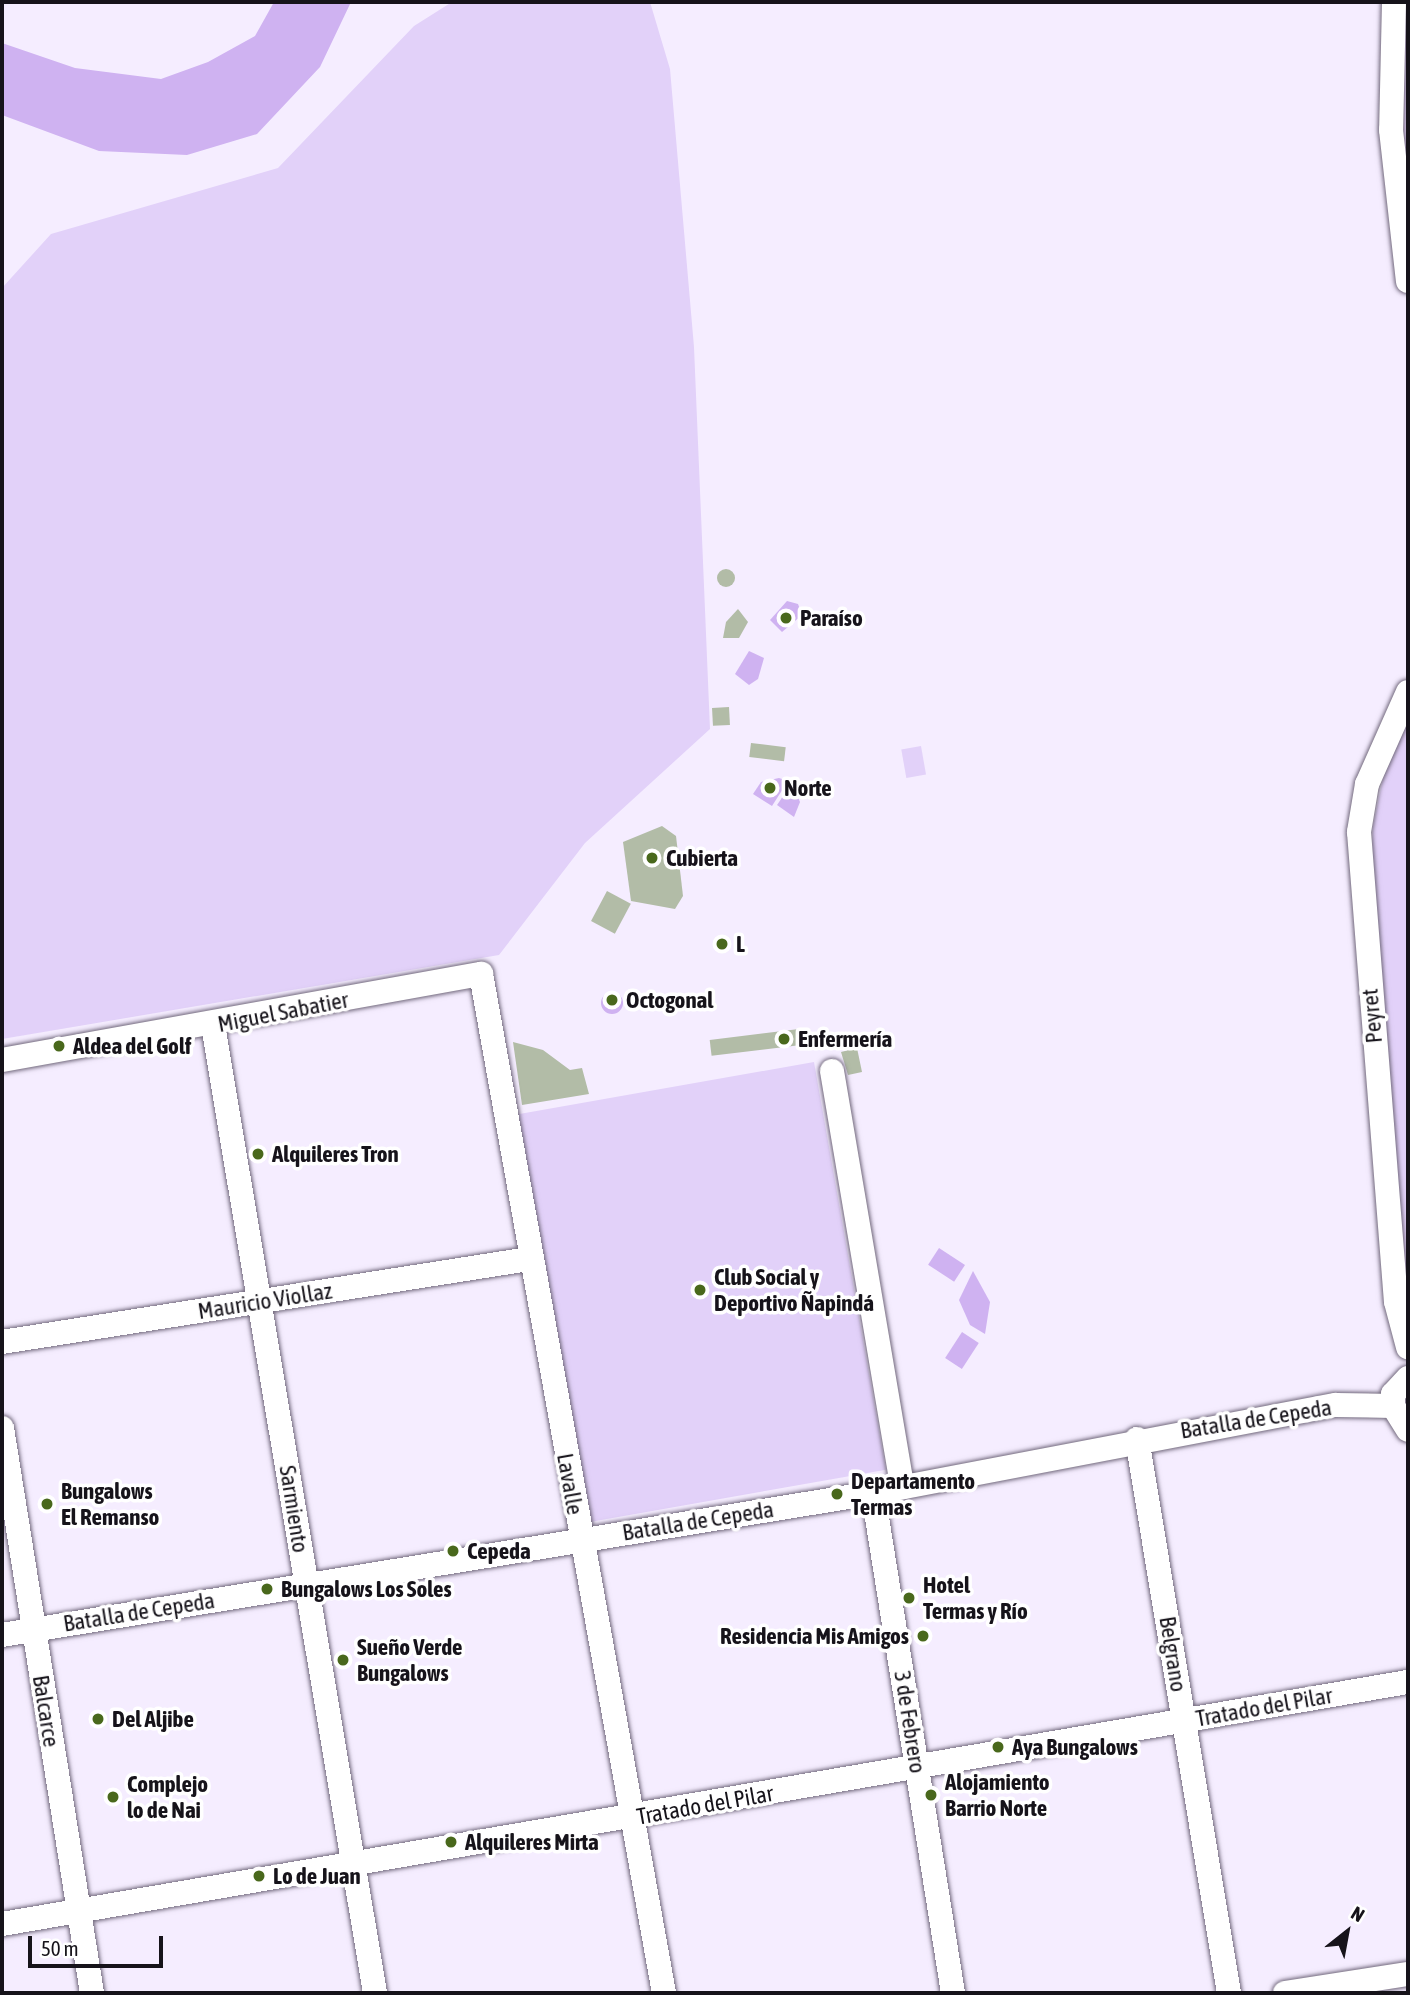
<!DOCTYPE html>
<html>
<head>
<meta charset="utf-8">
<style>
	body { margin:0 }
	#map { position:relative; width:1410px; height:1995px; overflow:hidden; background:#f5edff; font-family:"Asap Condensed",sans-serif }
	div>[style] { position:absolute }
	.green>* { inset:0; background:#e2d1f9; transform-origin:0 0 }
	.water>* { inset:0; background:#cfb2f1; transform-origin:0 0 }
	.round { border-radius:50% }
	.building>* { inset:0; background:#b2bca7; transform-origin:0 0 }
	.roads { filter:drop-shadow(0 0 2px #72697d) drop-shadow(0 0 2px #72697d) }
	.minor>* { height:24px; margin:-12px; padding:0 12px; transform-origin:12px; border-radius:12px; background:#fff }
	.dots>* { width:19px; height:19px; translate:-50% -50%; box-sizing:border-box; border:4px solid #fff; border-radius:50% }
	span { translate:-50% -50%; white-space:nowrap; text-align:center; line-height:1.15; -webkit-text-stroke:7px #fff; paint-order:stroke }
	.poi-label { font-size:23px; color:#16131a; font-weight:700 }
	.left { translate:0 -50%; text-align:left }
	.right { translate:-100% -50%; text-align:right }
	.street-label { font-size:23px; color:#16131a }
	.frame { position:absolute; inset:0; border:4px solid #16131a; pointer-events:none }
	.north { position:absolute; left:1312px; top:1897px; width:70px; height:70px; -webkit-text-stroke:5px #fff; paint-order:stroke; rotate:31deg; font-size:19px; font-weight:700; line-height:28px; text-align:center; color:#16131a }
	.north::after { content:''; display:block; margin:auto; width:24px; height:32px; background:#16131a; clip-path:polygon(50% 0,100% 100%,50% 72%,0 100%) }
	.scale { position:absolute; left:28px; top:1936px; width:135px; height:32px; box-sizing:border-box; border:4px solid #16131a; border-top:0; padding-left:9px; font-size:21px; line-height:24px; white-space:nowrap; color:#16131a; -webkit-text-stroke:5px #fff; paint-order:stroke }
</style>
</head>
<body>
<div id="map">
	<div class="green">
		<div style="clip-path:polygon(452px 2px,650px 2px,670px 69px,694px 347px,710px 729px,585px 843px,499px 955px,2px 1039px,2px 288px,51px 234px,278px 168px,414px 26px)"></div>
		<div style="clip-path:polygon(1401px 2px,1408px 2px,1408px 233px,1397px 132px)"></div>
		<div style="clip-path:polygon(1408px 721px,1408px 1321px,1371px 887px,1373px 826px,1385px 769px)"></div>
		<div style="left:921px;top:746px;width:29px;height:20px;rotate:80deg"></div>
		<div style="left:814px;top:1062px;width:414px;height:302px;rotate:80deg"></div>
	</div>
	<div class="water">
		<div style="clip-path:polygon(274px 2px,351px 2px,320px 67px,257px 134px,187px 155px,99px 151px,2px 115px,2px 43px,75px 68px,161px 79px,208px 62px,255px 36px)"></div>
		<div style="clip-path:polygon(787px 601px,798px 604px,802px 615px,782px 632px,770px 620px)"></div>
		<div style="clip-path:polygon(749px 651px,764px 658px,758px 679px,749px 685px,735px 674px)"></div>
		<div style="clip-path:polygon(779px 778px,788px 781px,772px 806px,753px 794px,761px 782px)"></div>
		<div style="clip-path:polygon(792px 783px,800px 802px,794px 817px,777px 805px)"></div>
		<div class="round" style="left:601px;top:992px;width:22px;height:22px"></div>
		<div style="left:939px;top:1248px;width:31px;height:20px;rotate:33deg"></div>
		<div style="clip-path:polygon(973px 1271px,990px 1302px,985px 1334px,970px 1325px,959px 1300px)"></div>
		<div style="left:962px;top:1332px;width:20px;height:31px;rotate:33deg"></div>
	</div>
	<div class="building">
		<div class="round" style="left:717px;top:569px;width:18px;height:18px"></div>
		<div style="clip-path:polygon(738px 609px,748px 622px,739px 638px,723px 638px,726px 622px)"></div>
		<div style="left:729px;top:707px;width:18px;height:17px;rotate:87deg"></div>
		<div style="left:751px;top:743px;width:35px;height:14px;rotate:7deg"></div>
		<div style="clip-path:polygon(662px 826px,676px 836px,683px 896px,675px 909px,631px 901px,623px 842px)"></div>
		<div style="left:607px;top:891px;width:27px;height:34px;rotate:28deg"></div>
		<div style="left:799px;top:1029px;width:16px;height:90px;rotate:83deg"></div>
		<div style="clip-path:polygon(513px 1042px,543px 1050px,570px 1070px,582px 1068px,589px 1094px,522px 1105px)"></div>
		<div style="clip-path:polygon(857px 1048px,862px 1072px,848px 1075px,841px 1052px)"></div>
	</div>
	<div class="roads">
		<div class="minor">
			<div style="left:1394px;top:2px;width:128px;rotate:91.3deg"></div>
			<div style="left:1391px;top:130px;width:152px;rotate:83.6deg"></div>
			<div style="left:1408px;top:692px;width:101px;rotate:114deg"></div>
			<div style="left:1367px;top:784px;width:49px;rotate:99.5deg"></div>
			<div style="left:1359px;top:832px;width:471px;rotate:85.5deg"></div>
			<div style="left:1396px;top:1302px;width:47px;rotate:75.1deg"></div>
			<div style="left:213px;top:1025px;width:981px;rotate:80.5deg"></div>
			<div style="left:2px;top:1060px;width:487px;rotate:-10.2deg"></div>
			<div style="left:481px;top:974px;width:1035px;rotate:79.82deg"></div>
			<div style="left:832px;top:1071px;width:422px;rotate:80.4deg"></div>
			<div style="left:2px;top:1342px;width:533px;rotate:-8.95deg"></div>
			<div style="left:1408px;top:1378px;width:22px;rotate:133deg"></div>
			<div style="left:1393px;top:1394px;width:12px;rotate:90deg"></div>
			<div style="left:1393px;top:1406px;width:28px;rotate:58deg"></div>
			<div style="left:2px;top:1428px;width:572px;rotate:80.95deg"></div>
			<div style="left:1137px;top:1439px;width:562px;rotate:80.57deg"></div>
			<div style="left:873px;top:1493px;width:506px;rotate:80.91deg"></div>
			<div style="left:2px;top:1635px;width:882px;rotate:-9.26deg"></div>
			<div style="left:873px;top:1493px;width:471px;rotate:-10.8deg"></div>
			<div style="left:1336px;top:1405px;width:57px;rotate:1deg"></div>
			<div style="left:2px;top:1924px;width:1427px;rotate:-9.77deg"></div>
			<div style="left:1285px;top:1993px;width:124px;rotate:-8.8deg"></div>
		</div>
	</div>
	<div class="dots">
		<div style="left:786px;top:618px;background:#49681c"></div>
		<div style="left:770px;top:788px;background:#49681c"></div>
		<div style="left:652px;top:858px;background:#49681c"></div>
		<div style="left:722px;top:944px;background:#49681c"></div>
		<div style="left:612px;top:1000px;background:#49681c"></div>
		<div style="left:784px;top:1039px;background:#49681c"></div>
		<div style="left:59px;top:1046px;background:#49681c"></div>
		<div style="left:258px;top:1154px;background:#49681c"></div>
		<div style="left:700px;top:1290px;background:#49681c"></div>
		<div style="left:837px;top:1494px;background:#49681c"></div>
		<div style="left:47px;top:1504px;background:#49681c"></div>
		<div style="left:453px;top:1551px;background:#49681c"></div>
		<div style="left:267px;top:1589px;background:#49681c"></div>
		<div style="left:909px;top:1598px;background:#49681c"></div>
		<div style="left:923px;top:1636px;background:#49681c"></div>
		<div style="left:343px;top:1660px;background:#49681c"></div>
		<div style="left:98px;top:1719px;background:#49681c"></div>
		<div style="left:998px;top:1747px;background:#49681c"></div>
		<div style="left:931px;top:1795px;background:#49681c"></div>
		<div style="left:113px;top:1797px;background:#49681c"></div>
		<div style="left:451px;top:1842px;background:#49681c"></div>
		<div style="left:259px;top:1876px;background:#49681c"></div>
	</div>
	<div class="poi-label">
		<span class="left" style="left:800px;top:618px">Paraíso</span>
		<span class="left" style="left:784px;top:788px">Norte</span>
		<span class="left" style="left:666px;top:858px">Cubierta</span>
		<span class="left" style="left:736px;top:944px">L</span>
		<span class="left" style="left:626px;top:1000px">Octogonal</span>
		<span class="left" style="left:798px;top:1039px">Enfermería</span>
		<span class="left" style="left:73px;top:1046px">Aldea del Golf</span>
		<span class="left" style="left:272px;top:1154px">Alquileres Tron</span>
		<span class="left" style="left:714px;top:1290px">Club Social y<br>Deportivo Ñapindá</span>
		<span class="left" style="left:851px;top:1494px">Departamento<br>Termas</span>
		<span class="left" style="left:61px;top:1504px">Bungalows<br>El Remanso</span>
		<span class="left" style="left:467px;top:1551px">Cepeda</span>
		<span class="left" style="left:923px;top:1598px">Hotel<br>Termas y Río</span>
		<span class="left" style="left:281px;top:1589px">Bungalows Los Soles</span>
		<span class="right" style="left:909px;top:1636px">Residencia Mis Amigos</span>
		<span class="left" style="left:357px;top:1660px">Sueño Verde<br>Bungalows</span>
		<span class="left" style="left:112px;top:1719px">Del Aljibe</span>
		<span class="left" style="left:1012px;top:1747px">Aya Bungalows</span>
		<span class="left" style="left:945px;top:1795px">Alojamiento<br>Barrio Norte</span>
		<span class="left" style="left:127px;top:1797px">Complejo<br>lo de Nai</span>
		<span class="left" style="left:465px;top:1842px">Alquileres Mirta</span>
		<span class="left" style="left:273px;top:1876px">Lo de Juan</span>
	</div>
	<div class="street-label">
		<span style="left:283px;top:1012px;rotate:-11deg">Miguel Sabatier</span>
		<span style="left:1372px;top:1016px;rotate:-95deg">Peyret</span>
		<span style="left:265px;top:1301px;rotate:-9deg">Mauricio Viollaz</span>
		<span style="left:1256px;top:1419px;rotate:-9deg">Batalla de Cepeda</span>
		<span style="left:570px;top:1484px;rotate:80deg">Lavalle</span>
		<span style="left:294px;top:1509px;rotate:81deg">Sarmiento</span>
		<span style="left:698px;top:1521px;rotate:-9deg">Batalla de Cepeda</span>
		<span style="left:139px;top:1612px;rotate:-9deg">Batalla de Cepeda</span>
		<span style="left:1173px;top:1654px;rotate:81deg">Belgrano</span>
		<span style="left:1264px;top:1707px;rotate:-10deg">Tratado del Pilar</span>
		<span style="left:46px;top:1711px;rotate:81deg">Balcarce</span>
		<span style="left:910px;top:1722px;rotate:81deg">3 de Febrero</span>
		<span style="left:705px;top:1805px;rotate:-10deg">Tratado del Pilar</span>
	</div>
	<div class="frame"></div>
	<div class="north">N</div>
	<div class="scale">50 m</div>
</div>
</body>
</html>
